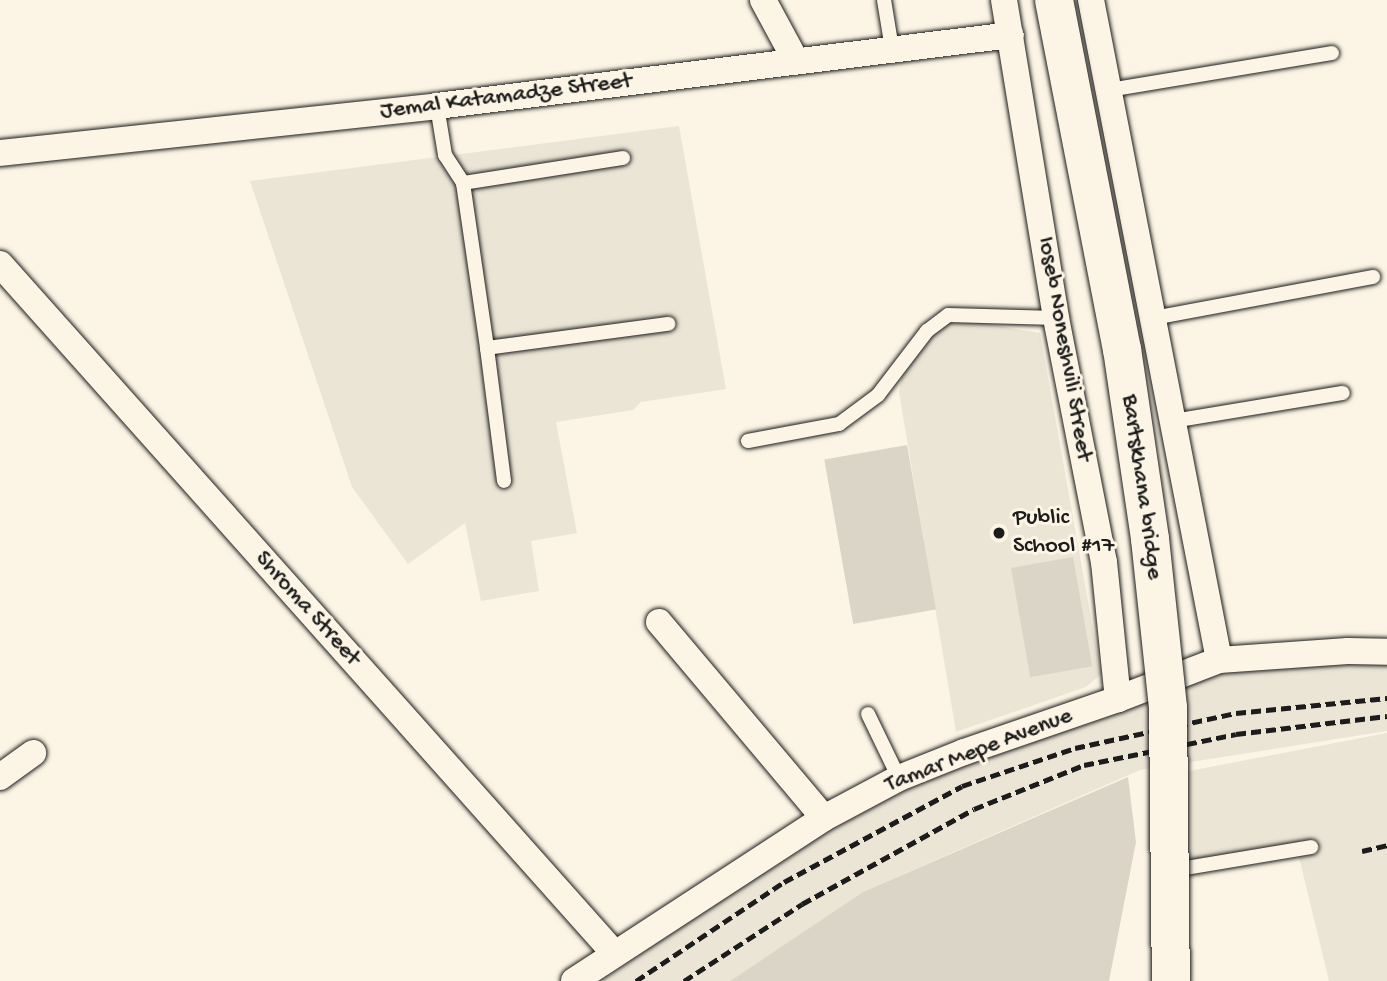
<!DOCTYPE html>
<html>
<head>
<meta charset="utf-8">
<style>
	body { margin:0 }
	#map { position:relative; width:1387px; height:981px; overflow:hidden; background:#fcf5e5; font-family:"Gochi Hand",sans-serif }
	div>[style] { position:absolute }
	.built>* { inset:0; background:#ebe5d6 }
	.green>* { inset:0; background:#dbd5c8; transform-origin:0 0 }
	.roads { filter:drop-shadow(0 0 2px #1c1c1c) drop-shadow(0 0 2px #1c1c1c) }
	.lane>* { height:14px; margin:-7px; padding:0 7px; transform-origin:7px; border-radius:7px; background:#fcf5e5 }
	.street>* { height:26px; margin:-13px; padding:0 13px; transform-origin:13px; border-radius:13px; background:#fcf5e5 }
	.rail>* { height:5px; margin-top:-2.5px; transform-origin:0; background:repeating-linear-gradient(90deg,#1c1c1c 0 10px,transparent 0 15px) }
	.bridges { filter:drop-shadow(0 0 2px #1c1c1c) drop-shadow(0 0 2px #1c1c1c) }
	.primary-bridge>* { height:38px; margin:-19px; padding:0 19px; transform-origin:19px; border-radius:19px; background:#fcf5e5 }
	.dots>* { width:19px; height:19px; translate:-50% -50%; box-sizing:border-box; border:4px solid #fcf5e5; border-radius:50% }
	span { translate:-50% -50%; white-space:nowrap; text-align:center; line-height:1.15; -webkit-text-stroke:6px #fcf5e5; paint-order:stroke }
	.street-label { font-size:24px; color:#1c1c1c }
	.poi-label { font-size:24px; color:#1c1c1c }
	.left { translate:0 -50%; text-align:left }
</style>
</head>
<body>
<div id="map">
	<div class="built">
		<div style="clip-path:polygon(679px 126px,726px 389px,641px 402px,633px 410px,556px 422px,577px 533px,531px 541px,539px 591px,481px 601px,465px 523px,408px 564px,352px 487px,250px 181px)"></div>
		<div style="clip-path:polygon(947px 322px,976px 322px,1040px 333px,1101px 674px,1086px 687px,956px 732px,899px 392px,903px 370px,925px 340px)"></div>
		<div style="clip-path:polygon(1387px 652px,1387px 731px,1140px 770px,863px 892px,730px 981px,601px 981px,899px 778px,1219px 660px)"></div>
		<div style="clip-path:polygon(1387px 733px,1387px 981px,1329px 981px,1298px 853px,1189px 871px,1184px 772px)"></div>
	</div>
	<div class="green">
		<div style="left:907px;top:445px;width:167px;height:84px;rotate:80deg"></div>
		<div style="left:1073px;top:557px;width:111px;height:63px;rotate:80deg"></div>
		<div style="clip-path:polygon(1128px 777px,1136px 842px,1109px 981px,730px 981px,863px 892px)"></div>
	</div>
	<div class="roads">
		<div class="lane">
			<div style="left:884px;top:0;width:50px;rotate:80.7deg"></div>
			<div style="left:1109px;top:90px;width:226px;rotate:-9.4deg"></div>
			<div style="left:437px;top:106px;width:50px;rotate:80.7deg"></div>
			<div style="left:445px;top:155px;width:33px;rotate:57deg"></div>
			<div style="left:463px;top:183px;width:167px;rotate:81.7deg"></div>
			<div style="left:487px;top:348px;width:183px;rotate:-7.6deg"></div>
			<div style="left:463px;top:183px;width:162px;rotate:-8.9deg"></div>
			<div style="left:1153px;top:318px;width:224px;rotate:-10.6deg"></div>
			<div style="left:487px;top:348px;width:134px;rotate:82.7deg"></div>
			<div style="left:1173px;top:421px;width:172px;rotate:-9.4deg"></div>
			<div style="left:748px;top:441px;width:93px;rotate:-10.6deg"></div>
			<div style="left:839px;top:424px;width:49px;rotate:-36.6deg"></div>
			<div style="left:878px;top:395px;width:81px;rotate:-52.6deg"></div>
			<div style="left:927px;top:331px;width:26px;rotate:-37deg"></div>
			<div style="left:948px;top:315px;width:108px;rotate:1.6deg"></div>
			<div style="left:868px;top:714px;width:71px;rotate:64.2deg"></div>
			<div style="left:1186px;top:868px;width:127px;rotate:-9.5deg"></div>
		</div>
		<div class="street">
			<div style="left:763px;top:0;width:69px;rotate:61.6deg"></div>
			<div style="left:1004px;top:0;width:322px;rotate:80.7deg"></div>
			<div style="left:1056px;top:318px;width:249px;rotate:78.9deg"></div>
			<div style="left:1104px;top:562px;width:138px;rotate:84.2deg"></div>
			<div style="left:1091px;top:0;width:672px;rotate:79.02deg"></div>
			<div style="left:0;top:153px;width:440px;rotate:-6.1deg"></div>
			<div style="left:437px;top:106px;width:578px;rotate:-7.05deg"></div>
			<div style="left:0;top:264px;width:923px;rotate:48.29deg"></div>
			<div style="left:659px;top:622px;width:256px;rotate:49.9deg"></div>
			<div style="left:0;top:777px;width:41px;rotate:-36deg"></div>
			<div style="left:574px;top:981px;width:298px;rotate:-33.1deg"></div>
			<div style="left:824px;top:818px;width:85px;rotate:-28.1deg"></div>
			<div style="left:899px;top:778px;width:70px;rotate:-21.8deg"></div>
			<div style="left:964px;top:752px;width:163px;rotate:-19deg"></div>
			<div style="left:1118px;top:699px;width:108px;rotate:-21.1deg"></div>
			<div style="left:1219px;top:660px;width:129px;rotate:-4deg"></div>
			<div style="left:1348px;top:651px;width:39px;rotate:1deg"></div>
		</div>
	</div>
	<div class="rail">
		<div style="left:1362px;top:851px;width:26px;rotate:-13deg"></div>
		<div style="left:636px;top:981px;width:178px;rotate:-33.8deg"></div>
		<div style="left:784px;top:882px;width:202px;rotate:-28.3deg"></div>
		<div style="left:962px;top:786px;width:119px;rotate:-18.6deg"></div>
		<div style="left:1075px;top:748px;width:165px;rotate:-12.3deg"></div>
		<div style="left:1236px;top:713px;width:152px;rotate:-5.7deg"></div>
		<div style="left:684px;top:981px;width:141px;rotate:-33.1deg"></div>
		<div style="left:802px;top:904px;width:196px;rotate:-28.9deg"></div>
		<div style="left:974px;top:809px;width:118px;rotate:-21.8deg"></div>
		<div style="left:1084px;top:765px;width:155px;rotate:-11.5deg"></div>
		<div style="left:1236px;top:734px;width:152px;rotate:-6.8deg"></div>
	</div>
	<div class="bridges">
		<div class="primary-bridge">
			<div style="left:1054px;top:0;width:356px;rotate:79deg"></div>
			<div style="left:1122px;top:349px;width:192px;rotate:81.6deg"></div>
			<div style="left:1150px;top:539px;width:170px;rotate:83.9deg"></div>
			<div style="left:1168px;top:708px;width:273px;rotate:89.4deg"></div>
		</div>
	</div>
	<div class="dots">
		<div style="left:999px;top:533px;background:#1c1c1c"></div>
	</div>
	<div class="street-label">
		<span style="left:506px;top:97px;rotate:-7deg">Jemal Katamadze Street</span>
		<span style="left:1064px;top:349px;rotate:80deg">Ioseb Noneshvili Street</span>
		<span style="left:1141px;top:487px;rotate:82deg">Bartskhana bridge</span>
		<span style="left:307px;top:609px;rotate:48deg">Shroma Street</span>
		<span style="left:979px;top:751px;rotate:-21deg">Tamar Mepe Avenue</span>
	</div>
	<div class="poi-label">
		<span class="left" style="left:1013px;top:533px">Public<br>School #17</span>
	</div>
</div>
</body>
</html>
